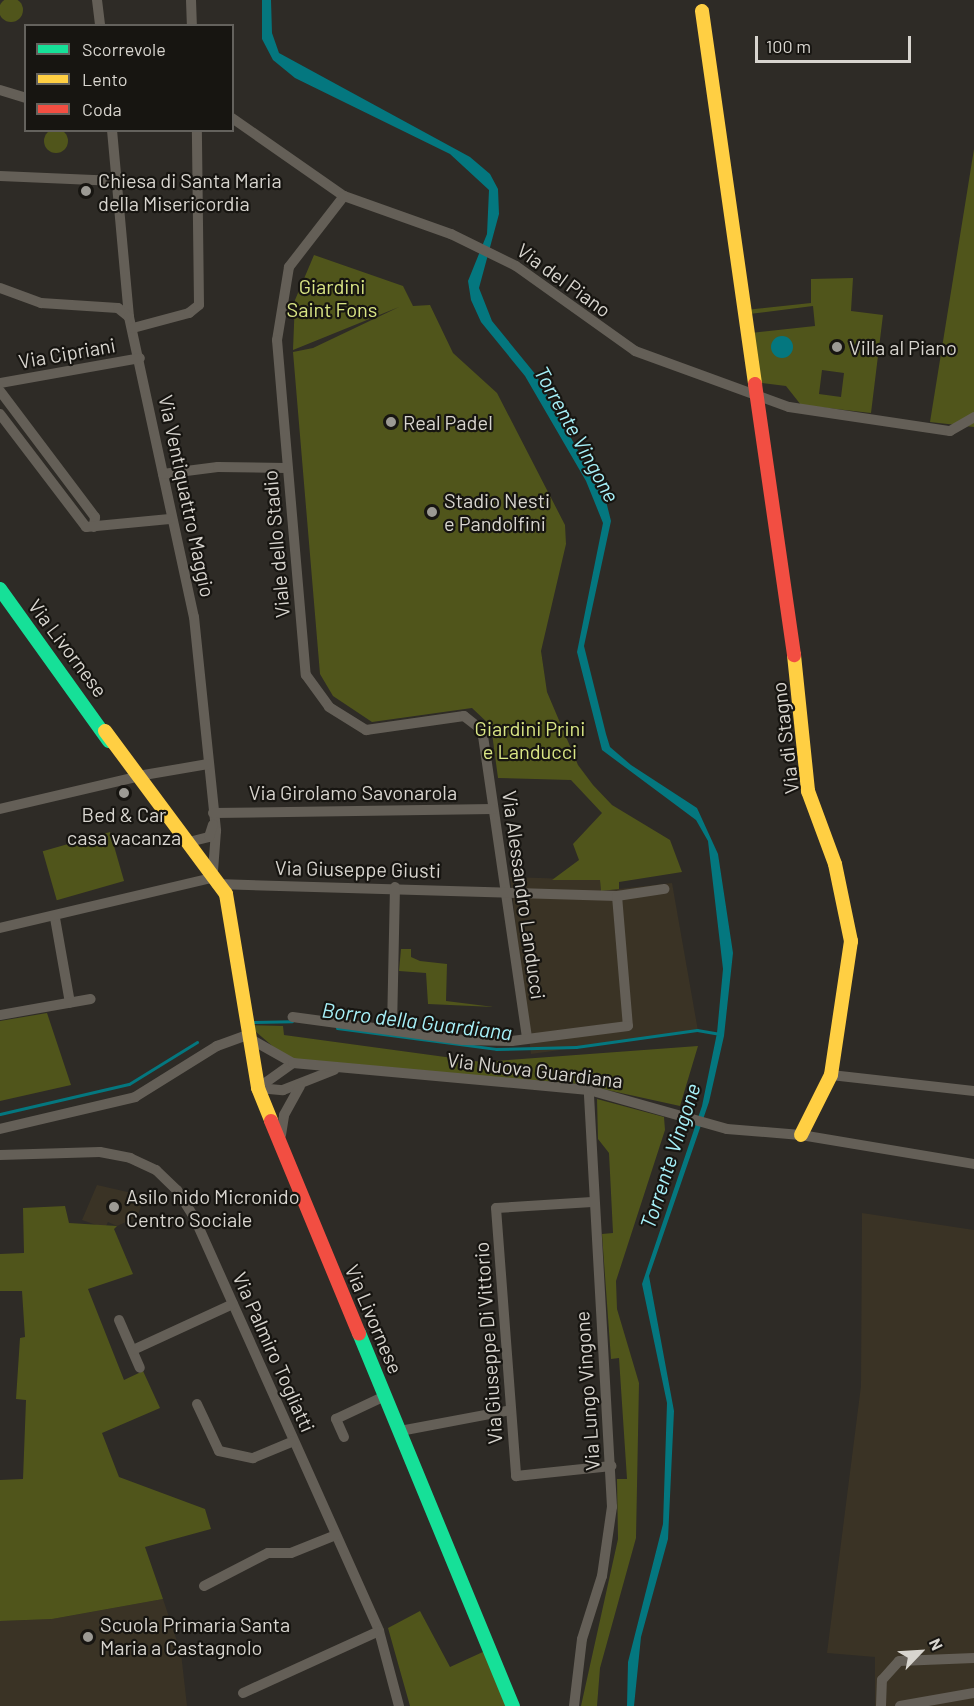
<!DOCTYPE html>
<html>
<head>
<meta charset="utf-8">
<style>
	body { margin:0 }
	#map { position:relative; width:974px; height:1706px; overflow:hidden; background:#2e2b26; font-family:Barlow,sans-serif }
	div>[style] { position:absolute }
	.built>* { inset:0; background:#3a3325 }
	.green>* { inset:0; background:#50551b; transform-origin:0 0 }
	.round { border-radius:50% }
	.water>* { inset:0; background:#04777f }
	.stream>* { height:3px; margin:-1.5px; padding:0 1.5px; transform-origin:1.5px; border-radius:1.5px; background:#04777f }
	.street>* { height:10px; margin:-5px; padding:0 5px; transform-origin:5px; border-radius:5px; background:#645f57 }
	.fast>* { height:14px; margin:-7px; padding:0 7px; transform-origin:7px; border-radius:7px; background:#16e098 }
	.slow>* { height:14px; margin:-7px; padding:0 7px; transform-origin:7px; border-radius:7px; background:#ffcf43 }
	.jam>* { height:14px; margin:-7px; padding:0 7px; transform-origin:7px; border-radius:7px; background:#f24e42 }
	.dots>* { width:16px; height:16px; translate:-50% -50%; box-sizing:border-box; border:3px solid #171511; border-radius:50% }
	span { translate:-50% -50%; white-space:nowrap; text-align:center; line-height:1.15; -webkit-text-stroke:4.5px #171511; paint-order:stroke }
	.poi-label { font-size:20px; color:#d8d5cf }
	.left { translate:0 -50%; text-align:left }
	.street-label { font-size:20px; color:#d8d5cf }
	.park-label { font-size:20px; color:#dae685 }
	.water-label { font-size:21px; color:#a7f1f9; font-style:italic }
	.legend { position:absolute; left:24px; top:24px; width:210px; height:108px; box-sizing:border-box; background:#171511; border:2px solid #64625d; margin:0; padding:8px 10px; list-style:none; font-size:18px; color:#d8d5cf }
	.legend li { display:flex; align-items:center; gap:12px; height:30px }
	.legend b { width:30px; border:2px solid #64625d }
	.north { position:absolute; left:890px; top:1622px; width:60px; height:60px; -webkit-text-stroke:4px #171511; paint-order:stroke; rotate:65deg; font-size:16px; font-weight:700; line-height:24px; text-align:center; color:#d8d5cf }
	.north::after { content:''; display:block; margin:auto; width:21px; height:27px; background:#d8d5cf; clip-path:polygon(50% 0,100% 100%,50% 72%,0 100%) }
	.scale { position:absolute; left:755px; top:36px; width:156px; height:27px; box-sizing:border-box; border:3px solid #d8d5cf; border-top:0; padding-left:8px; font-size:18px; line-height:21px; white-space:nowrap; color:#d8d5cf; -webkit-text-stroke:4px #171511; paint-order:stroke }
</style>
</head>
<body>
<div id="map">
	<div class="built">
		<div style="clip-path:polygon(510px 877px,600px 880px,601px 891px,672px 883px,698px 1031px,531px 1054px)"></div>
		<div style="clip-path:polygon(97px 1185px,145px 1196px,137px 1217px,117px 1226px,108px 1222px,105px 1228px,82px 1220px)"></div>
		<div style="clip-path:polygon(862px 1213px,974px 1230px,974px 1706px,875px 1706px,875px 1657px,827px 1653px,861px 1386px)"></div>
		<div style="clip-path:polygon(163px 1599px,181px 1653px,187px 1706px,0 1706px,0 1621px,52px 1619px)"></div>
	</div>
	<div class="green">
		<div class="round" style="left:-1px;top:-2px;width:24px;height:24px"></div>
		<div class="round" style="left:44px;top:129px;width:24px;height:24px"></div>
		<div style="clip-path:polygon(974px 149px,974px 427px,930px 422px)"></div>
		<div style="clip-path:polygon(314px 255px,403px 286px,413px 306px,430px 305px,453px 353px,497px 393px,565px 525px,566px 544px,541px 651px,547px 692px,578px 765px,593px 785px,612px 805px,670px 840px,682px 872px,619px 882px,619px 889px,601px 891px,600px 880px,552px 880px,579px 860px,573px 844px,602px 813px,571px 780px,498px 778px,491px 726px,472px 708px,372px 722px,333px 696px,320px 674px,293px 352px,313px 348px,399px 307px,293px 350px,295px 300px)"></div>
		<div style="clip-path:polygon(evenodd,853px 278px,851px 311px,883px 315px,871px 413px,801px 405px,786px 386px,753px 382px,746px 310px,811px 303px,811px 279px,853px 278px,813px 306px,815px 326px,751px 333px,749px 314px,813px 306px,853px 278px,822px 370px,844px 373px,841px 397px,819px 394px,822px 370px)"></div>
		<div style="left:110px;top:832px;width:51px;height:70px;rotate:74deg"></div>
		<div style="clip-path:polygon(401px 949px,411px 949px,411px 957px,420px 961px,447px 964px,446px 1001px,494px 1007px,428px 1004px,426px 973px,399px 971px)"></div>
		<div style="clip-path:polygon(47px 1013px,71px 1085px,0 1101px,0 1021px)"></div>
		<div style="clip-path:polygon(248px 1025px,283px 1026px,284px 1035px,482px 1062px,698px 1046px,680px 1106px,580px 1084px,290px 1061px)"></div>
		<div style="clip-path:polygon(597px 1099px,664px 1117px,665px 1130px,616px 1281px,617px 1309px,639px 1383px,636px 1538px,600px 1668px,597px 1706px,581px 1706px,618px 1539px,617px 1479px,627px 1479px,619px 1358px,611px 1359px,602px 1234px,613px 1233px,609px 1153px,598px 1139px)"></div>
		<div style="clip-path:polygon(65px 1206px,69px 1223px,117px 1226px,114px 1229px,133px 1274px,88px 1289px,124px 1380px,143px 1371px,160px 1408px,102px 1433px,119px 1477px,205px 1509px,211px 1529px,145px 1547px,163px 1599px,52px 1619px,0 1621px,0 1480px,23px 1479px,26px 1400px,16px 1399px,20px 1338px,25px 1337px,22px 1291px,0 1291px,0 1254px,24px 1253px,23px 1208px)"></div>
		<div style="clip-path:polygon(420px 1611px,450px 1667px,485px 1651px,507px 1706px,410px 1706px,388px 1628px)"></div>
	</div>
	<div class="water">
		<div style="clip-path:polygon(262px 0,271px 0,272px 33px,279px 53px,470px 157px,490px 174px,498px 189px,499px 214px,479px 288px,492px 321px,536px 375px,606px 501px,611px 521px,584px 646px,606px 734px,610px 747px,631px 765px,697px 808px,718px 854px,733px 953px,724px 1036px,709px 1102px,649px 1276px,674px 1411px,668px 1539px,641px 1637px,634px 1706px,627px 1706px,628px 1662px,663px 1524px,667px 1403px,642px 1284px,702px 1106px,717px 1033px,723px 969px,708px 841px,696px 820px,602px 750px,577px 652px,603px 523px,586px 481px,525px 376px,481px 322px,471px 300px,468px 281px,487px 234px,489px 190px,450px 154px,295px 78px,273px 60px,262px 39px)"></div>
		<div class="round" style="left:771px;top:336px;width:22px;height:22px"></div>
	</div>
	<div class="stream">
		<div style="left:253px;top:1022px;width:39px;rotate:-1deg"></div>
		<div style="left:337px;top:1028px;width:160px;rotate:7.5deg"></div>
		<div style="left:496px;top:1049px;width:80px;rotate:-1.4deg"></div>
		<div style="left:576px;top:1047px;width:122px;rotate:-8deg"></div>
		<div style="left:697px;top:1030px;width:22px;rotate:10deg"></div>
		<div style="left:0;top:1114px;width:132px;rotate:-13.1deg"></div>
		<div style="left:129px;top:1084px;width:80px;rotate:-31.7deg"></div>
	</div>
	<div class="street">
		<div style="left:97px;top:0;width:26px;rotate:83deg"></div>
		<div style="left:191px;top:0;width:26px;rotate:88deg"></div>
		<div style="left:0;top:90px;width:27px;rotate:17deg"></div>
		<div style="left:232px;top:118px;width:136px;rotate:34.9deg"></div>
		<div style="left:344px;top:196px;width:114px;rotate:19.6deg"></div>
		<div style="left:451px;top:234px;width:72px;rotate:26.2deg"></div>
		<div style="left:516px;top:266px;width:146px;rotate:35.5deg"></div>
		<div style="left:635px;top:351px;width:164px;rotate:20deg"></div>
		<div style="left:789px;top:407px;width:163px;rotate:8.5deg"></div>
		<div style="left:950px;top:431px;width:28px;rotate:-30deg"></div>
		<div style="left:112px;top:130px;width:188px;rotate:84.8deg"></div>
		<div style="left:0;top:176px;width:117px;rotate:2.4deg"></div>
		<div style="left:344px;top:196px;width:90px;rotate:127.8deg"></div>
		<div style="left:289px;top:267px;width:74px;rotate:99.3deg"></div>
		<div style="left:277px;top:340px;width:336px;rotate:85.1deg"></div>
		<div style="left:306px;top:675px;width:39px;rotate:54deg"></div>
		<div style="left:329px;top:707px;width:44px;rotate:31.9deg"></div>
		<div style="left:366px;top:730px;width:99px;rotate:-8.1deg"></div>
		<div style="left:464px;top:716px;width:16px;rotate:38deg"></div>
		<div style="left:477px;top:726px;width:12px;rotate:59deg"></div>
		<div style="left:483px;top:736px;width:304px;rotate:81.7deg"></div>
		<div style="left:0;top:288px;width:44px;rotate:20.1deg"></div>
		<div style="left:41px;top:303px;width:77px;rotate:3.7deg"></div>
		<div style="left:118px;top:308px;width:14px;rotate:39deg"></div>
		<div style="left:129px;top:317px;width:307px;rotate:77.8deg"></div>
		<div style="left:194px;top:617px;width:215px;rotate:84.1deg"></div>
		<div style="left:216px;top:831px;width:40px;rotate:94.3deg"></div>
		<div style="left:133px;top:328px;width:58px;rotate:-15deg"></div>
		<div style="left:189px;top:313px;width:13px;rotate:-39deg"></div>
		<div style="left:199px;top:305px;width:175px;rotate:-90.7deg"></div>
		<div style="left:0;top:383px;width:142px;rotate:-10.1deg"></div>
		<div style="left:0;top:391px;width:158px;rotate:53deg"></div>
		<div style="left:95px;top:517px;width:10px;rotate:96deg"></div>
		<div style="left:0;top:414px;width:142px;rotate:52.7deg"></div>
		<div style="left:86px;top:527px;width:84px;rotate:-5.4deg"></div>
		<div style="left:163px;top:474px;width:55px;rotate:-7.3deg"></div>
		<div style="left:218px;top:467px;width:68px;rotate:0.8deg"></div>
		<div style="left:138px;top:776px;width:71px;rotate:-9.7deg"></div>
		<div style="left:0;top:809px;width:136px;rotate:-13.2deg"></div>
		<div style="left:213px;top:813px;width:280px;rotate:-0.8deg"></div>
		<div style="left:189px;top:842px;width:21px;rotate:-14deg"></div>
		<div style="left:209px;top:837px;width:13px;rotate:-72deg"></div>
		<div style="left:216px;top:884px;width:401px;rotate:1.7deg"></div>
		<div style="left:617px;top:896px;width:130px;rotate:85.2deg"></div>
		<div style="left:628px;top:1026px;width:117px;rotate:172.6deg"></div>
		<div style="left:512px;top:1041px;width:49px;rotate:-178.8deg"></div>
		<div style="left:463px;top:1040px;width:172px;rotate:-172.3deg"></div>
		<div style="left:617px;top:896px;width:48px;rotate:-8.5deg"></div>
		<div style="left:55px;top:918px;width:86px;rotate:80deg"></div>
		<div style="left:0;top:928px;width:213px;rotate:-13.3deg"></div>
		<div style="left:0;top:1015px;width:92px;rotate:-10deg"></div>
		<div style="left:392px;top:1029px;width:142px;rotate:-88.8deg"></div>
		<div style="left:831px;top:1075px;width:144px;rotate:6.4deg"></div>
		<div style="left:258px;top:1088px;width:25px;rotate:5deg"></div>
		<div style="left:283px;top:1090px;width:55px;rotate:-21.4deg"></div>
		<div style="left:258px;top:1088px;width:43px;rotate:-35.5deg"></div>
		<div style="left:0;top:1129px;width:139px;rotate:-13.3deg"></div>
		<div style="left:135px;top:1097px;width:97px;rotate:-31.9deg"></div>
		<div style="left:217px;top:1046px;width:30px;rotate:-20deg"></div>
		<div style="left:245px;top:1036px;width:55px;rotate:29.4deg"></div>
		<div style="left:293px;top:1063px;width:297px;rotate:5.2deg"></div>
		<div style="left:589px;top:1090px;width:143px;rotate:15.8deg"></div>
		<div style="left:727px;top:1129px;width:74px;rotate:4.6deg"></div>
		<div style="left:801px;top:1135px;width:175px;rotate:9.5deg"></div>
		<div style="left:281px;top:1135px;width:20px;rotate:-81deg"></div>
		<div style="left:284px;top:1115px;width:33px;rotate:-61deg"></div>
		<div style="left:0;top:1155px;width:100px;rotate:-1.7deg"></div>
		<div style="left:100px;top:1152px;width:31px;rotate:11deg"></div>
		<div style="left:130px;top:1158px;width:29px;rotate:25deg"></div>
		<div style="left:156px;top:1170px;width:29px;rotate:44deg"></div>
		<div style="left:177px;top:1190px;width:34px;rotate:58deg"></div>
		<div style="left:195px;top:1219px;width:451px;rotate:65.9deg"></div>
		<div style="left:379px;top:1631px;width:78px;rotate:75.1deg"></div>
		<div style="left:592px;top:1202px;width:96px;rotate:176.4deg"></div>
		<div style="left:496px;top:1208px;width:269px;rotate:85.7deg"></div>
		<div style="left:516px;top:1476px;width:96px;rotate:-6deg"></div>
		<div style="left:119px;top:1320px;width:52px;rotate:66.4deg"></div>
		<div style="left:133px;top:1350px;width:110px;rotate:-24.7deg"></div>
		<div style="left:197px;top:1404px;width:52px;rotate:64.9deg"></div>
		<div style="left:219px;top:1451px;width:35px;rotate:12deg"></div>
		<div style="left:253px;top:1458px;width:44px;rotate:-22.5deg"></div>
		<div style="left:400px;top:1431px;width:113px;rotate:-10.7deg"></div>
		<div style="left:344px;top:1437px;width:20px;rotate:-114deg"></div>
		<div style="left:336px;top:1419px;width:54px;rotate:-25.1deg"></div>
		<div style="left:204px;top:1586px;width:72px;rotate:-27.3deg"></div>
		<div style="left:268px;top:1553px;width:23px"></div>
		<div style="left:291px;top:1553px;width:48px;rotate:-21.8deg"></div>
		<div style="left:243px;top:1693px;width:149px;rotate:-24.5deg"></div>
		<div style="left:574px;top:1706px;width:67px;rotate:-83.2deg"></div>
		<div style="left:582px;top:1639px;width:66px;rotate:-72.4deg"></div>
		<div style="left:602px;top:1576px;width:70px;rotate:-81.8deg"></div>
		<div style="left:612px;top:1507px;width:418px;rotate:-93.2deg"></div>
		<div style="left:881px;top:1706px;width:26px;rotate:-88deg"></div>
		<div style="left:882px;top:1680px;width:25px;rotate:-48deg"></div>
		<div style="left:899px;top:1661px;width:75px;rotate:-2.3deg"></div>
		<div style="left:900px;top:1706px;width:75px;rotate:-10deg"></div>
	</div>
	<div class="fast">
		<div style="left:0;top:589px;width:187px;rotate:54.4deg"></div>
		<div style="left:359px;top:1333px;width:404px;rotate:67.6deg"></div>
	</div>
	<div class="slow">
		<div style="left:702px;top:11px;width:377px;rotate:81.9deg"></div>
		<div style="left:794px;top:655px;width:137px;rotate:84.1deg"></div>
		<div style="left:808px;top:791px;width:78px;rotate:69.7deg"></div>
		<div style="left:835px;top:864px;width:79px;rotate:78.3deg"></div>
		<div style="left:851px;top:941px;width:135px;rotate:98.5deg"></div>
		<div style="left:831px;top:1075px;width:67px;rotate:116.6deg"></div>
		<div style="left:105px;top:731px;width:203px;rotate:53.4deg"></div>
		<div style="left:226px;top:894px;width:197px;rotate:80.6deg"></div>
		<div style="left:258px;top:1088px;width:35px;rotate:68deg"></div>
	</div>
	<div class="jam">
		<div style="left:755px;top:384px;width:274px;rotate:81.8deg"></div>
		<div style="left:271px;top:1121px;width:230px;rotate:67.5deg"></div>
	</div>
	<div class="dots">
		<div style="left:86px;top:191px;background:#9c9a94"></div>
		<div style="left:837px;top:347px;background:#9c9a94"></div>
		<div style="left:391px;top:422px;background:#9c9a94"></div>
		<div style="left:432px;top:512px;background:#9c9a94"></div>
		<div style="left:124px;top:793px;background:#9c9a94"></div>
		<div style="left:114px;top:1207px;background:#9c9a94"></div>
		<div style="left:88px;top:1637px;background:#9c9a94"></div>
	</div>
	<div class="poi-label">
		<span class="left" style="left:98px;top:192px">Chiesa di Santa Maria<br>della Misericordia</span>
		<span class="left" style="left:849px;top:347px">Villa al Piano</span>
		<span class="left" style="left:403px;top:422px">Real Padel</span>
		<span class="left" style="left:444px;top:512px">Stadio Nesti<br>e Pandolfini</span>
		<span style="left:124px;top:826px">Bed &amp; Car<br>casa vacanza</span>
		<span class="left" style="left:126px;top:1208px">Asilo nido Micronido<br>Centro Sociale</span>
		<span class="left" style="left:100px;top:1636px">Scuola Primaria Santa<br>Maria a Castagnolo</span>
	</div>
	<div class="street-label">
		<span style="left:564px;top:280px;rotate:36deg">Via del Piano</span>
		<span style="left:67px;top:353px;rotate:-10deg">Via Cipriani</span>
		<span style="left:187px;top:496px;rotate:78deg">Via Ventiquattro Maggio</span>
		<span style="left:276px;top:544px;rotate:-95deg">Viale dello Stadio</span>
		<span style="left:68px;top:648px;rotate:53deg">Via Livornese</span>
		<span style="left:785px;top:738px;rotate:-97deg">Via di Stagno</span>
		<span style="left:353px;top:792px">Via Girolamo Savonarola</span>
		<span style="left:358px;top:869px;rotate:1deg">Via Giuseppe Giusti</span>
		<span style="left:524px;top:895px;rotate:82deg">Via Alessandro Landucci</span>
		<span style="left:535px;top:1070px;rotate:7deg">Via Nuova Guardiana</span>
		<span style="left:374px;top:1319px;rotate:67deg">Via Livornese</span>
		<span style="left:488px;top:1343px;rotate:-94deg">Via Giuseppe Di Vittorio</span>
		<span style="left:274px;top:1352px;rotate:66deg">Via Palmiro Togliatti</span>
		<span style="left:587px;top:1391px;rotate:-94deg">Via Lungo Vingone</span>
	</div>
	<div class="park-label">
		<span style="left:332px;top:298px">Giardini<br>Saint Fons</span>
		<span style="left:530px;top:740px">Giardini Prini<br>e Landucci</span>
	</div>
	<div class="water-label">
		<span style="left:577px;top:434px;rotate:61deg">Torrente Vingone</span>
		<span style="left:417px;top:1021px;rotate:7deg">Borro della Guardiana</span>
		<span style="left:670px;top:1156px;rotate:-72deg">Torrente Vingone</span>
	</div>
	<ul class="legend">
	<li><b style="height:8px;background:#16e098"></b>Scorrevole</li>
	<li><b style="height:8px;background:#ffcf43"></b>Lento</li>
	<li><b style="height:8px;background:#f24e42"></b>Coda</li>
	</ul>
	<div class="north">N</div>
	<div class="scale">100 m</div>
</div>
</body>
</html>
